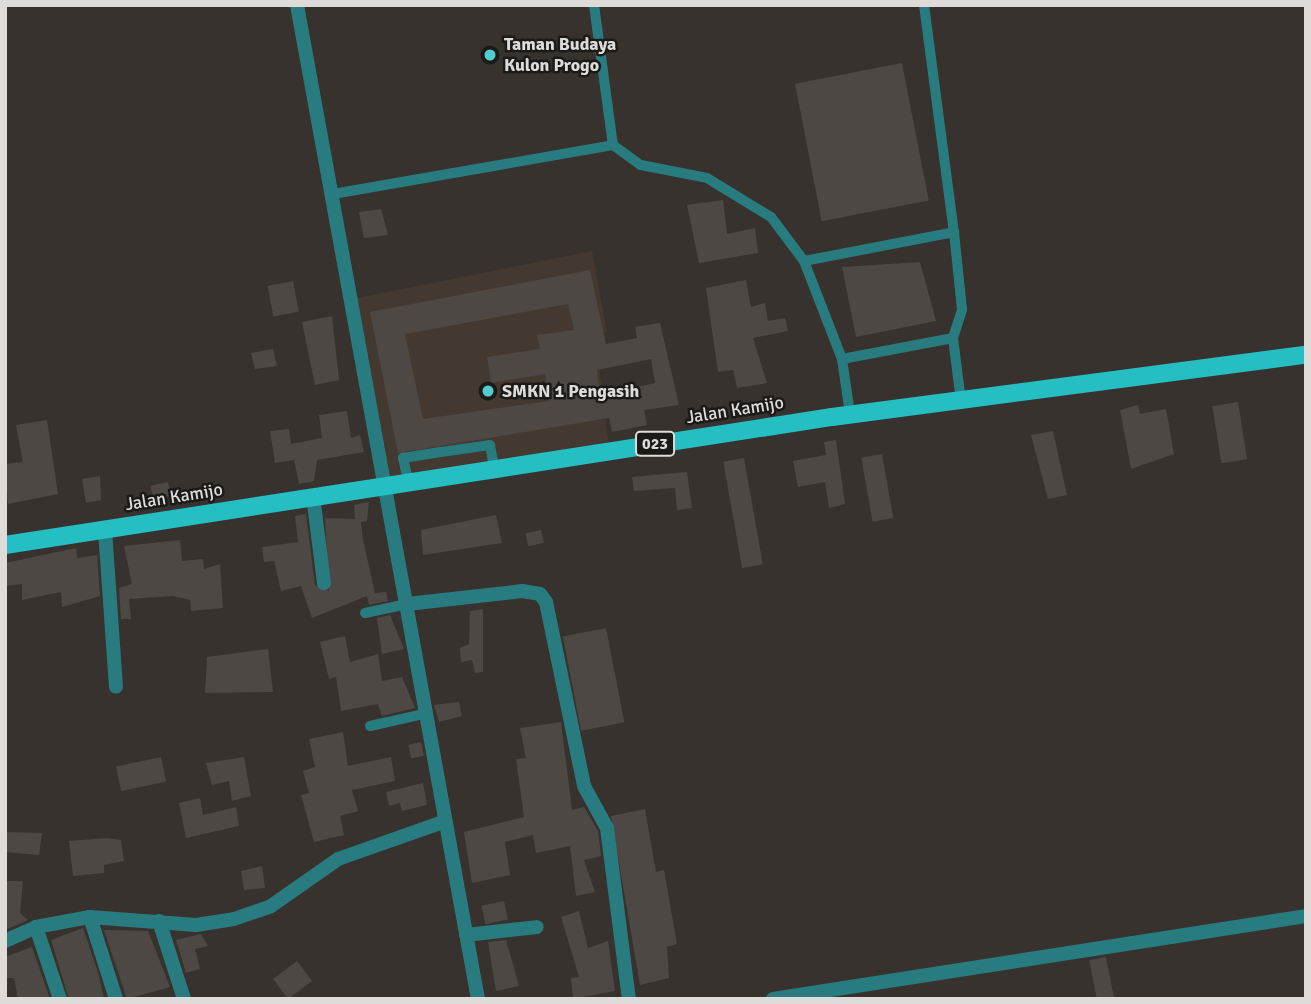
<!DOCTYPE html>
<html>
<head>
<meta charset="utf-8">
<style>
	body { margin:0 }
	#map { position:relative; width:1311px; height:1004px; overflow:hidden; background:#37322d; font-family:Signika,sans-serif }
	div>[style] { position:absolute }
	.built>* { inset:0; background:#433930 }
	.building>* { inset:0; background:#4d4843; transform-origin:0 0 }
	.service>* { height:10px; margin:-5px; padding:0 5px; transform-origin:5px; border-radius:5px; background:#287c7f }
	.minor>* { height:14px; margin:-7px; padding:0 7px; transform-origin:7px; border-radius:7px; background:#287c7f }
	.primary>* { height:18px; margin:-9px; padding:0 9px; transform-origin:9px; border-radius:9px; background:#24bec3 }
	.dots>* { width:19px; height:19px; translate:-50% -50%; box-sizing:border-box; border:4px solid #1c1a18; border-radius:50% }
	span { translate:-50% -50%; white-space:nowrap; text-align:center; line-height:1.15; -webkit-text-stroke:5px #1c1a18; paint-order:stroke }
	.shield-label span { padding:2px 5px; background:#1c1a18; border:2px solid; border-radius:5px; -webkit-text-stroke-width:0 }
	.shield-label { font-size:16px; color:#dedbd8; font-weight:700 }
	.poi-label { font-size:18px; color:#dedbd8; font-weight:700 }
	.left { translate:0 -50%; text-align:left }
	.street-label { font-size:18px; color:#dedbd8 }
	.frame { position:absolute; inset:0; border:7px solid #dedbd8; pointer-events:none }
</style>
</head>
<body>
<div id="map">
	<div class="built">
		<div style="clip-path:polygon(592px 251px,607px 332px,595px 335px,609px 447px,390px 478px,357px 298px)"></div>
	</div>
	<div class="building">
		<div style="left:902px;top:63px;width:140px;height:109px;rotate:79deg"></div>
		<div style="clip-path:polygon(723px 200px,727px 234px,755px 228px,758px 253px,699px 263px,687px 205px)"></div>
		<div style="clip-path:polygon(381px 209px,388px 235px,364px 238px,359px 212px)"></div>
		<div style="clip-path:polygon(920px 262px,936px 321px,856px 337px,842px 267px)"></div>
		<div style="clip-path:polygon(evenodd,590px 270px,606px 344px,637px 338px,635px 327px,660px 323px,679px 405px,644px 410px,647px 425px,612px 432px,609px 418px,398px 453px,370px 312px,590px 270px,568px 304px,574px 330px,537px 335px,540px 349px,487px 357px,491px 383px,545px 374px,549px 401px,423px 419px,405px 334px,568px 304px,590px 270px,651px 359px,655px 383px,600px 395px,597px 370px,651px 359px)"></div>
		<div style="clip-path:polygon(746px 280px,751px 307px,765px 303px,768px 321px,785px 318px,788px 331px,753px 338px,767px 383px,737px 388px,733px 370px,718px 372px,706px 288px)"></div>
		<div style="left:293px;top:281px;width:31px;height:26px;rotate:79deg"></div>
		<div style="clip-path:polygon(332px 316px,339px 380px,315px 385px,302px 322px)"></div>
		<div style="clip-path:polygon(273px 349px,277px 366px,255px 369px,251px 353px)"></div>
		<div style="left:1238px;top:402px;width:58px;height:26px;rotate:81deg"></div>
		<div style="clip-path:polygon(1138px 405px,1140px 414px,1166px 409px,1174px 454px,1131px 469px,1120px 410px)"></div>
		<div style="clip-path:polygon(347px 411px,351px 438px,360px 435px,364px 452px,317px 460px,314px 481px,299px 484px,294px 460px,275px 463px,270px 431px,289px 429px,291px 444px,322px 438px,319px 415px)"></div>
		<div style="clip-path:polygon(47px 420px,58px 494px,8px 504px,5px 464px,23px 462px,16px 425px)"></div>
		<div style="clip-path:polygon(1053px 431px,1067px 495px,1048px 499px,1031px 435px)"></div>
		<div style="clip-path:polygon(836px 440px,845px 504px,829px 508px,825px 482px,798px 487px,793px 461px,826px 455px,824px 442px)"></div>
		<div style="left:882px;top:454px;width:65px;height:21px;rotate:80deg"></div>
		<div style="left:744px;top:458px;width:108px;height:21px;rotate:80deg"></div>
		<div style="clip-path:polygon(687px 472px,692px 508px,677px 510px,675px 488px,634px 491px,632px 477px)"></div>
		<div style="clip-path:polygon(100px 476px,101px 500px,86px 503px,82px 479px)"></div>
		<div style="left:168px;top:482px;width:14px;height:18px;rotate:78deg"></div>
		<div style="clip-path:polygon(369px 502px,367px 521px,361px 522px,363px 540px,375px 593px,386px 592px,388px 601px,369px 605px,367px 596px,312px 618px,301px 586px,281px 591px,274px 561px,264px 562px,262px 547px,298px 542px,295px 516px,306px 514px,315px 585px,329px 591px,325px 518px,355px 519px,354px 505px)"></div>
		<div style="clip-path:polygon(496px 515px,502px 543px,423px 555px,421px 530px)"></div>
		<div style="left:541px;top:530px;width:13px;height:16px;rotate:77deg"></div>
		<div style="clip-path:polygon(180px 540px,182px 561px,203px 559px,204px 569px,220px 564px,223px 608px,191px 611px,190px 600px,173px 596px,129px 599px,131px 619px,121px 619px,119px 588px,132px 584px,124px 546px)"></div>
		<div style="clip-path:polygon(76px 548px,77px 558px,97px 555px,100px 596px,62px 607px,61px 592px,22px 600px,22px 584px,5px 586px,5px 563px)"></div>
		<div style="clip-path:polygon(483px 609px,483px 672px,475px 673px,472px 660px,461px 662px,460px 648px,469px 644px,470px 611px)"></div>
		<div style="clip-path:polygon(390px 615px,404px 649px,382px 654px,377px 618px)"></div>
		<div style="left:606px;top:628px;width:96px;height:44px;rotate:79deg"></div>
		<div style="clip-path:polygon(345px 636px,350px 662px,378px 654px,382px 681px,402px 677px,415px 708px,382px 716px,378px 704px,341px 711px,336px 677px,329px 679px,320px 642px)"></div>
		<div style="clip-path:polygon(268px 649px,273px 692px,205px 693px,207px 657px)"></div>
		<div style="clip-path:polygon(459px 702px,462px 716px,439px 722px,434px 705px)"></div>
		<div style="clip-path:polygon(561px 722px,572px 810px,584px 807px,598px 831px,601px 856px,584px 860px,595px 892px,576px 896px,570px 846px,536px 853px,533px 835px,505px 842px,510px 875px,472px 883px,464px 832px,524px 817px,516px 759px,526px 758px,520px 728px)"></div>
		<div style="clip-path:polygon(343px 732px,348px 766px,391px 757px,395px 781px,352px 790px,358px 811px,340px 816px,344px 835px,314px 842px,301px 795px,309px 793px,303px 771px,315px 767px,309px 739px)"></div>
		<div style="left:421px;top:742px;width:14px;height:13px;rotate:78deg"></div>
		<div style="left:161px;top:757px;width:25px;height:46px;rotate:78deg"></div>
		<div style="clip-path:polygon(244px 757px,251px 796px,232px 801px,229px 781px,212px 785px,206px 763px)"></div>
		<div style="clip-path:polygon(423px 783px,427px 805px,402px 811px,400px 803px,389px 806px,386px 792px)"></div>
		<div style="clip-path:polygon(200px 798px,203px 815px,236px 807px,239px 826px,186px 838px,179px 803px)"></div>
		<div style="clip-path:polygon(645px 809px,656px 872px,664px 870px,677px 944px,667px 947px,669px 978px,640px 985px,611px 816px)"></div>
		<div style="clip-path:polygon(5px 832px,42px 833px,39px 855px,5px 852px)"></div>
		<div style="clip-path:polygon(107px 838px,121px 840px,124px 861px,104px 865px,104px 873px,73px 876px,69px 841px)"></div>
		<div style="clip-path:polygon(262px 866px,265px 888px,244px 890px,241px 871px)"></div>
		<div style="clip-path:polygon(5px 881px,23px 881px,20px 913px,28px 920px,5px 930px)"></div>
		<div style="left:504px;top:901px;width:19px;height:23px;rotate:78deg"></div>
		<div style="clip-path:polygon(579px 911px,588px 948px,608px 941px,615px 991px,573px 999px,571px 978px,579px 977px,561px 917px)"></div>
		<div style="clip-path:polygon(83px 928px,99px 976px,104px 999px,69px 999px,51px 940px)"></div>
		<div style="clip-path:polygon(104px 930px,148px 931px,170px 987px,127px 999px)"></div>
		<div style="clip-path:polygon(201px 934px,208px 946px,195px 949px,200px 969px,186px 973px,176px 940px)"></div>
		<div style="clip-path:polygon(506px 940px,519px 986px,496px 991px,488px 942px)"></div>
		<div style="clip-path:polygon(32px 947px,50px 999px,18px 999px,14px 978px,5px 978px,5px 957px)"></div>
		<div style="left:1106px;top:957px;width:41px;height:17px;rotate:79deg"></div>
		<div style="left:297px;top:961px;width:25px;height:30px;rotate:53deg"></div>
	</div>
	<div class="service">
		<div style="left:594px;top:5px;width:141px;rotate:82.3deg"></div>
		<div style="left:613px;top:145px;width:34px;rotate:36deg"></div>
		<div style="left:641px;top:165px;width:67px;rotate:11.1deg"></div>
		<div style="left:707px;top:178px;width:75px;rotate:31.4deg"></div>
		<div style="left:771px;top:217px;width:55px;rotate:53.1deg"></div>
		<div style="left:804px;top:261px;width:105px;rotate:68.8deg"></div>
		<div style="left:842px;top:359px;width:113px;rotate:-10.7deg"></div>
		<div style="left:924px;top:5px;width:229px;rotate:82.5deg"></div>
		<div style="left:954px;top:232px;width:78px;rotate:84.1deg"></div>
		<div style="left:962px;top:310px;width:29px;rotate:108deg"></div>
		<div style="left:953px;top:338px;width:64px;rotate:82.8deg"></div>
		<div style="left:333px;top:194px;width:284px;rotate:-9.9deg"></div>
		<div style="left:804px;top:261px;width:153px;rotate:-10.9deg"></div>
		<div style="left:842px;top:359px;width:56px;rotate:81.7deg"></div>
		<div style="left:408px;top:481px;width:24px;rotate:-102deg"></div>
		<div style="left:403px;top:458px;width:38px;rotate:-9deg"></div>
		<div style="left:441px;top:452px;width:49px;rotate:-8.1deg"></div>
		<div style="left:490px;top:445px;width:23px;rotate:80deg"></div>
		<div style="left:365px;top:613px;width:43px;rotate:-12.1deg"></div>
		<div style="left:370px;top:726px;width:59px;rotate:-12.6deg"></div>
	</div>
	<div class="minor">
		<div style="left:297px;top:5px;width:1010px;rotate:79.68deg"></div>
		<div style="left:313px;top:496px;width:88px;rotate:82.8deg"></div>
		<div style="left:105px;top:530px;width:157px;rotate:86deg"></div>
		<div style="left:407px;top:604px;width:116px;rotate:-6.4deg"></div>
		<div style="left:522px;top:591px;width:18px;rotate:9deg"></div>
		<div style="left:540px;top:594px;width:10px;rotate:53deg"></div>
		<div style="left:546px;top:602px;width:188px;rotate:78.3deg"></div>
		<div style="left:584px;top:786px;width:48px;rotate:61.3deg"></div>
		<div style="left:607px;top:828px;width:172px;rotate:82.7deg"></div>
		<div style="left:90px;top:917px;width:86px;rotate:72.4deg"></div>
		<div style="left:159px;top:921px;width:82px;rotate:72.2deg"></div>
		<div style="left:36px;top:927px;width:76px;rotate:71.6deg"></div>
		<div style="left:466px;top:935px;width:71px;rotate:-6.4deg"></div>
		<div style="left:5px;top:941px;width:34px;rotate:-24deg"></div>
		<div style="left:36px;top:927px;width:55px;rotate:-10.5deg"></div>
		<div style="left:90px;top:917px;width:106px;rotate:4.3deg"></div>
		<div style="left:196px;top:925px;width:38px;rotate:-9deg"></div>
		<div style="left:234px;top:919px;width:39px;rotate:-19deg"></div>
		<div style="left:271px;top:906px;width:82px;rotate:-35deg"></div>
		<div style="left:338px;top:859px;width:114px;rotate:-19.4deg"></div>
		<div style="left:773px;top:999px;width:539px;rotate:-8.85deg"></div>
	</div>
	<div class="primary">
		<div style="left:5px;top:545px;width:837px;rotate:-8.8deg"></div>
		<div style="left:832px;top:417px;width:478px;rotate:-7.5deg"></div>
	</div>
	<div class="dots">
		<div style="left:490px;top:55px;background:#52ccd1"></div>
		<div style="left:488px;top:391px;background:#52ccd1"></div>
	</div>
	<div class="shield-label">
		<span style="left:655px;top:444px">023</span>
	</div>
	<div class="poi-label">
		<span class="left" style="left:504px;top:55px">Taman Budaya<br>Kulon Progo</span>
		<span class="left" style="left:502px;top:391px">SMKN 1 Pengasih</span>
	</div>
	<div class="street-label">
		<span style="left:735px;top:410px;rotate:-9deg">Jalan Kamijo</span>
		<span style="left:174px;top:497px;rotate:-9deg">Jalan Kamijo</span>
	</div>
	<div class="frame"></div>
</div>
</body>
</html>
